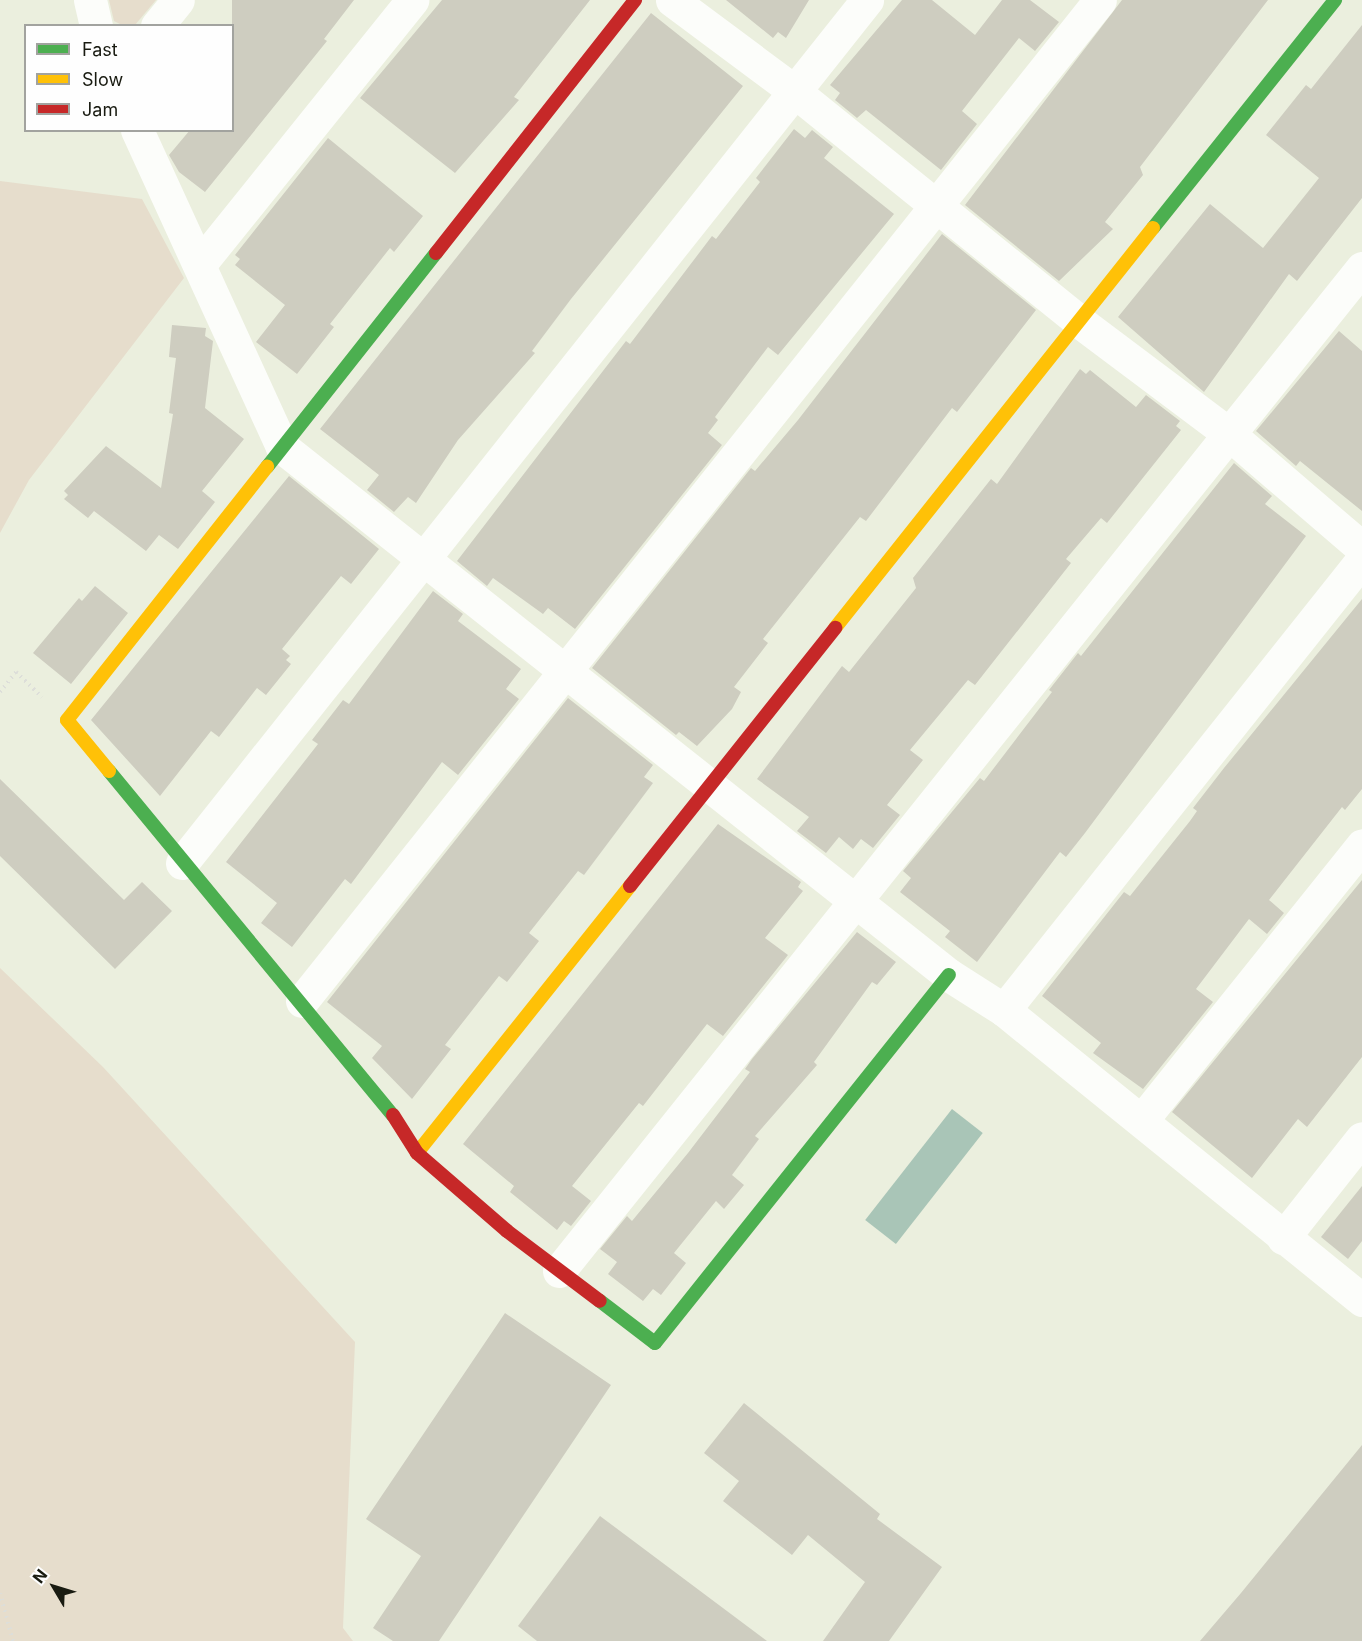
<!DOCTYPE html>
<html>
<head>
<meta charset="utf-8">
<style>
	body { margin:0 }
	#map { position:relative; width:1362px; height:1641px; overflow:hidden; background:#ebefde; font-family:Inter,sans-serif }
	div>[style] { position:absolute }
	.green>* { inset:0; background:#e6ddcc }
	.water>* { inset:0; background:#a9c5b7; transform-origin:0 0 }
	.building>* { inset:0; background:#cecdc0 }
	.path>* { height:4px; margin-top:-2px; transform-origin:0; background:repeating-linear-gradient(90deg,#ddded9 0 1.5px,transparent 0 6px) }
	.street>* { height:33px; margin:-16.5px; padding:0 16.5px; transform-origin:16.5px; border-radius:16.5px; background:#fcfdfa }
	.fast>* { height:14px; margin:-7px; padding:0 7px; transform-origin:7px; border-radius:7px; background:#4caf50 }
	.slow>* { height:14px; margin:-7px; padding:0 7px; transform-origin:7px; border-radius:7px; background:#ffc107 }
	.jam>* { height:14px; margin:-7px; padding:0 7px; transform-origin:7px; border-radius:7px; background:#c62828 }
	span { translate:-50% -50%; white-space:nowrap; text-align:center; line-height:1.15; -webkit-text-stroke:4.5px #fefefe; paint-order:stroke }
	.legend { position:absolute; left:24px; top:24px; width:210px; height:108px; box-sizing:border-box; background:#fefefe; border:2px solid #a2a39f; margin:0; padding:8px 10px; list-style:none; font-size:18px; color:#191b11 }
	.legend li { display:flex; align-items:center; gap:12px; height:30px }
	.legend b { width:30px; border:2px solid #a2a39f }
	.north { position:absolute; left:24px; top:1557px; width:60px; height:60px; -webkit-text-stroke:4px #fefefe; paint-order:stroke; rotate:308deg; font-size:16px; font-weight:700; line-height:24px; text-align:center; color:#191b11 }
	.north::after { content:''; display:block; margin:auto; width:21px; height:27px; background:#191b11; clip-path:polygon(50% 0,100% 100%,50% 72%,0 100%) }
</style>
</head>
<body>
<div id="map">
	<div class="green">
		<div style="clip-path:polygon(109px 0,156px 0,135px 25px,124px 26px,114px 21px)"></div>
		<div style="clip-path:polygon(0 181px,142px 199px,184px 278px,29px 480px,0 533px)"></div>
		<div style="clip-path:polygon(0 968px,103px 1067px,355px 1342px,343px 1628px,353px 1641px,0 1641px)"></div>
	</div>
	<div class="water">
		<div style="left:952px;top:1109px;width:39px;height:141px;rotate:38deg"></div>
	</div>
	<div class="building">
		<div style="clip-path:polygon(232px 0,354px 0,324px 39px,327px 41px,205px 192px,179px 172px,169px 155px,190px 130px,232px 130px)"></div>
		<div style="clip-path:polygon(442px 0,590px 0,514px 97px,519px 100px,455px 173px,360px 98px)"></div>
		<div style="clip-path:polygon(726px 0,809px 0,786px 38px,778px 32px,773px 38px)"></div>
		<div style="clip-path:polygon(902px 0,932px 0,975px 35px,1002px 0,1030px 0,1059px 22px,1035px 51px,1019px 38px,962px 111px,977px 124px,941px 170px,866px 110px,857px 118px,835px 100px,840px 93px,830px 85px)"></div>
		<div style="clip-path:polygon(1122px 0,1268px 0,1140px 167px,1143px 175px,1105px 222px,1113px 229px,1059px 281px,965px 205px)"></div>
		<div style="clip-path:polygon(651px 13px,743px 86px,571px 299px,532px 351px,535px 353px,458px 440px,416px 503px,408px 497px,394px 512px,367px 490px,379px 475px,320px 429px)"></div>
		<div style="clip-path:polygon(1362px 25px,1362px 198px,1297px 281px,1289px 274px,1204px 392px,1118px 317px,1210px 204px,1263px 248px,1319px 178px,1266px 135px,1306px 85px,1311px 89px)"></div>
		<div style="clip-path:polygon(794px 129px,805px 138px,812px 130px,833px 147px,824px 158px,894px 214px,778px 355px,768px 347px,715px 417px,718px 420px,708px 433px,722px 445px,575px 629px,548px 608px,543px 614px,493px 578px,487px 586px,457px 561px,626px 341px,630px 344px,712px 236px,716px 239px,760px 182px,756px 178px)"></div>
		<div style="clip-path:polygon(328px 138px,423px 216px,394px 252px,390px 248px,330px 324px,334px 327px,297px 374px,256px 342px,285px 305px,235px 265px,240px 259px,235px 255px)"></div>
		<div style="clip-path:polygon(942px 234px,1036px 310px,957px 412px,952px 408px,866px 521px,860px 517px,763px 639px,768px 643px,734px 687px,741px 692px,732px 709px,697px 746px,679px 732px,676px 735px,592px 668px,751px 468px,755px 471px,798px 420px)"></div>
		<div style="clip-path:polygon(172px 325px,206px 328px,205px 336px,213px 341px,205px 408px,244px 439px,202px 491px,215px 502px,178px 549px,159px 535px,146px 551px,94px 511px,88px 518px,64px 499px,68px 495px,64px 491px,106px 446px,161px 488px,173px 414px,169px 413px,176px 358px,169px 357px)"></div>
		<div style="clip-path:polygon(1339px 331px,1362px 351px,1362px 511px,1300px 461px,1296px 466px,1256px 431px)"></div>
		<div style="clip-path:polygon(1080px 369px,1086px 374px,1090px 370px,1136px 407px,1146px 395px,1180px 421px,1176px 426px,1181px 430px,1107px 523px,1101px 518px,1066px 559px,1071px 563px,975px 685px,968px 680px,910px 750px,923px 760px,887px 805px,900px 815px,873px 848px,861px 839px,853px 849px,839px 837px,826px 853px,797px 831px,809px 817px,757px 779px,842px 666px,849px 672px,916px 588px,913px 578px,991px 479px,997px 484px)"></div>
		<div style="clip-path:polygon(1234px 463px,1272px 496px,1265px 504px,1306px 536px,1085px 833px,1066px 857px,1060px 852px,977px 962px,945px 937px,950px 931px,900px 892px,911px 878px,903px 871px,980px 778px,984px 781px,1052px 692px,1049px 690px,1078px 653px,1081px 656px)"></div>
		<div style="clip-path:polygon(289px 476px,379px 549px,351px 584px,341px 576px,282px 649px,290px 656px,286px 660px,291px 664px,266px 695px,257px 688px,219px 737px,211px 731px,160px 796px,91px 720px)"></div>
		<div style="clip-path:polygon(95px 586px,128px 613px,71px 684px,33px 653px,79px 598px,82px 601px)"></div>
		<div style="clip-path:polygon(433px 591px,463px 614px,458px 621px,521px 669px,506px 689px,519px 699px,458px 775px,442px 762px,351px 884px,345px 879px,292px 947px,261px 923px,277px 903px,226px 862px,318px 744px,312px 740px,343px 700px,349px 704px)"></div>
		<div style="clip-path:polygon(1362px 599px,1362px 789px,1345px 810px,1342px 807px,1269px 900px,1284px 913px,1267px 934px,1249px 919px,1196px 989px,1213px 1002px,1143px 1089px,1093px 1053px,1101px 1043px,1042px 996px,1124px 892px,1130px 896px,1190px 821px,1197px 811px,1193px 808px,1224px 768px)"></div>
		<div style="clip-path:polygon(568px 698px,653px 765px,644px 777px,653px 783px,584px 875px,578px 871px,529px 933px,539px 941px,507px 982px,499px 976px,445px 1045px,451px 1049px,412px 1099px,372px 1058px,382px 1046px,327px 1002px)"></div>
		<div style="clip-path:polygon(0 779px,124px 900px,142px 882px,172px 911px,115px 969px,0 856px)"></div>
		<div style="clip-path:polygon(718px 824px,801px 882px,798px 887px,803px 891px,765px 938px,788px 955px,723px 1036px,707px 1024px,643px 1106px,639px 1103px,572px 1186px,591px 1201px,571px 1226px,564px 1221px,557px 1230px,510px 1192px,514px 1186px,463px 1144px)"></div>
		<div style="clip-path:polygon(1362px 880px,1362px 1057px,1307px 1127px,1298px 1119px,1252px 1178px,1172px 1112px)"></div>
		<div style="clip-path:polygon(857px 932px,896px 962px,877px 985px,872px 982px,814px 1062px,817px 1065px,755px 1136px,759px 1139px,732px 1175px,744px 1185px,724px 1209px,716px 1201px,674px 1253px,686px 1263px,661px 1295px,653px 1289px,643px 1301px,608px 1274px,617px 1262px,600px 1249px,627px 1216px,632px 1221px,688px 1153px,750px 1072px,745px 1069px,752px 1059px)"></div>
		<div style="clip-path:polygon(1362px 1186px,1362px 1241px,1348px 1259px,1321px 1237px)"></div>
		<div style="clip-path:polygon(505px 1313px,611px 1385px,439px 1641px,393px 1641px,373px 1628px,421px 1556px,366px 1519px)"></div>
		<div style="clip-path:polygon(744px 1403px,880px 1514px,877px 1519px,942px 1567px,889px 1641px,823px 1641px,865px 1582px,808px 1535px,792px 1555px,723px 1501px,739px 1481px,704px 1453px)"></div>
		<div style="clip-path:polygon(1362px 1445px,1362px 1641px,1200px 1641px,1241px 1593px)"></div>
		<div style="clip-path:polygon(600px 1516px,767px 1641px,537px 1641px,518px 1626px)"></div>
	</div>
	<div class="path">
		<div style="left:0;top:692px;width:26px;rotate:-51deg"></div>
		<div style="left:16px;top:672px;width:36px;rotate:44deg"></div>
		<div style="left:0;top:1593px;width:50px;rotate:74.8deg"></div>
	</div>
	<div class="street">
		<div style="left:90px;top:0;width:27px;rotate:77deg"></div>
		<div style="left:672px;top:0;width:152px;rotate:36.7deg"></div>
		<div style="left:794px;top:91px;width:368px;rotate:38.9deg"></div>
		<div style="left:1080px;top:322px;width:186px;rotate:36.9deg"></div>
		<div style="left:1229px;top:434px;width:175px;rotate:40.6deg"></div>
		<div style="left:157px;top:26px;width:33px;rotate:-51deg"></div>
		<div style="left:137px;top:130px;width:349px;rotate:65.4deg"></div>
		<div style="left:282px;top:447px;width:851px;rotate:38.37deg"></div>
		<div style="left:949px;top:975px;width:65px;rotate:32.5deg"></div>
		<div style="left:1004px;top:1010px;width:461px;rotate:39deg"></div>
		<div style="left:200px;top:264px;width:339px;rotate:-51.2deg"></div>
		<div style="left:182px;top:863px;width:1102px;rotate:-51.56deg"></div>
		<div style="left:302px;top:1001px;width:1280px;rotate:-51.44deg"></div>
		<div style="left:1004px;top:1010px;width:575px;rotate:-51.5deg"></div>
		<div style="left:1142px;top:1120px;width:352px;rotate:-51.3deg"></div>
		<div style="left:1283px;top:1238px;width:127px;rotate:-51.7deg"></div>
		<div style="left:559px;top:1271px;width:1285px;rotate:-51.32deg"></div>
	</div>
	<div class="fast">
		<div style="left:1153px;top:228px;width:292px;rotate:-51.4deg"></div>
		<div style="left:267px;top:467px;width:273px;rotate:-51.7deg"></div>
		<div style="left:109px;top:771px;width:446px;rotate:50.5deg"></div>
		<div style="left:600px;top:1301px;width:69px;rotate:37.4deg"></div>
		<div style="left:655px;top:1343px;width:471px;rotate:-51.4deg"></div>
	</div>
	<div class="slow">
		<div style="left:835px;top:628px;width:511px;rotate:-51.52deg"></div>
		<div style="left:109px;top:771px;width:66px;rotate:-129.5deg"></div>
		<div style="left:67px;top:720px;width:323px;rotate:-51.7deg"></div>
		<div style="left:417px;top:1153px;width:342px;rotate:-51.4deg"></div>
	</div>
	<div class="jam">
		<div style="left:436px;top:253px;width:322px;rotate:-51.8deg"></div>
		<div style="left:630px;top:886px;width:330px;rotate:-51.5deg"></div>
		<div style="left:393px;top:1115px;width:45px;rotate:57.7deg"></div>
		<div style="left:417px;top:1153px;width:119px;rotate:40.9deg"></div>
		<div style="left:507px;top:1231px;width:116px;rotate:37deg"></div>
	</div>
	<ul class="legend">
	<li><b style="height:8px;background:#4caf50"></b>Fast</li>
	<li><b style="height:8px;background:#ffc107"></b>Slow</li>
	<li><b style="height:8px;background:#c62828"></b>Jam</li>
	</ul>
	<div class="north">N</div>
</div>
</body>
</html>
